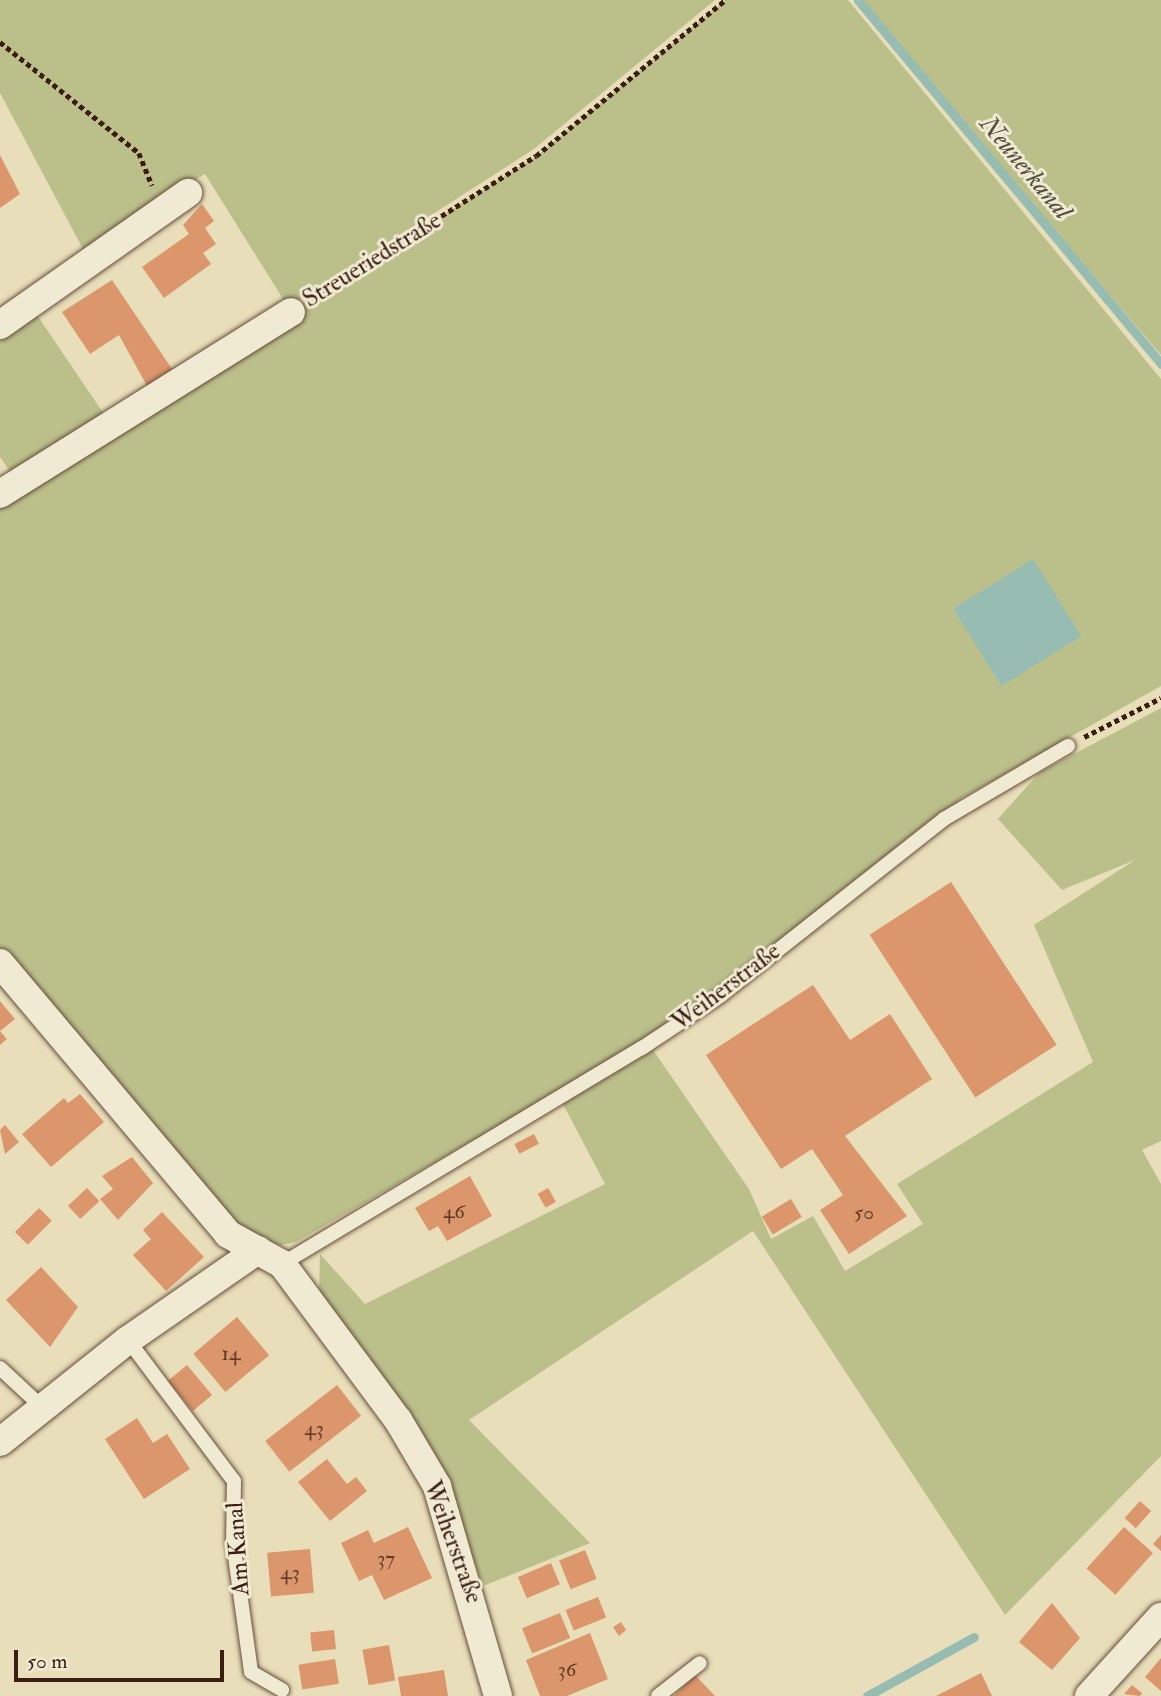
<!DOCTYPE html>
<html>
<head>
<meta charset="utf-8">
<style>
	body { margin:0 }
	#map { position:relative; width:1161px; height:1696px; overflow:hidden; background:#e8deb9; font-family:"IM FELL Double Pica",serif }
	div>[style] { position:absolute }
	.green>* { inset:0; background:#bbc08b }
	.water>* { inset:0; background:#97bcb2; transform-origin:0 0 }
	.stream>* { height:9px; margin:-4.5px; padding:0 4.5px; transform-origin:4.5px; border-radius:4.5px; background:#97bcb2 }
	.building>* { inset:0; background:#db966c; transform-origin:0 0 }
	.path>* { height:4.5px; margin-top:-2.25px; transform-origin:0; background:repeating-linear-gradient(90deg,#3b1d11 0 5px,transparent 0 8.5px) }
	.roads { filter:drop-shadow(0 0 2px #664d3b) drop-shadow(0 0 2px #664d3b) }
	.service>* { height:14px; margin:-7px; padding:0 7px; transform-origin:7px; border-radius:7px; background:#f0ead2 }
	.minor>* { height:28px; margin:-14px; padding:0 14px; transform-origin:14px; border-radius:14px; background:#f0ead2 }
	span { translate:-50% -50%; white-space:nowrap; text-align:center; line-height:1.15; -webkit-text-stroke:6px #f0ead2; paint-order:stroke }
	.number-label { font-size:21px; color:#633b28 }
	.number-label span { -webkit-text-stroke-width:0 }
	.street-label { font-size:24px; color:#3b1d11 }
	.water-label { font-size:26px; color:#574d41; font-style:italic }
	.scale { position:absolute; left:14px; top:1650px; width:210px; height:32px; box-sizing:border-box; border:4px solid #3b1d11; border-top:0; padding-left:9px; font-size:21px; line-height:24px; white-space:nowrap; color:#3b1d11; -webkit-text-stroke:5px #f0ead2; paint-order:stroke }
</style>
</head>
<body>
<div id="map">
	<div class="green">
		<div style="clip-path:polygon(0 0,715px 0,534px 149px,288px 307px,205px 174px,83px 249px,0 93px)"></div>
		<div style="clip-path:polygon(725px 0,848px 0,1161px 379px,1161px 686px,960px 799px,944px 819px,720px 996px,557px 1092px,296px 1242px,281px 1245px,228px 1234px,0 966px,0 494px,536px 156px)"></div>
		<div style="clip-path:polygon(859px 0,1161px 0,1161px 355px,866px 10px)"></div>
		<div style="clip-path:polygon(37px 315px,108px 420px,14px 477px,0 457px,0 341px)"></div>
		<div style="clip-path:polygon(1161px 708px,1161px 1141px,1142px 1150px,1161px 1184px,1161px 1456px,1005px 1615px,753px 1231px,469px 1420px,590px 1543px,483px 1586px,443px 1474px,319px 1292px,320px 1254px,365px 1304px,605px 1184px,563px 1104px,653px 1050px,749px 1189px,771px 1239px,813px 1216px,845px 1271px,923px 1224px,897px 1184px,1093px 1062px,1034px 925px,1135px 860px,1062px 890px,998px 819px,1040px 772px)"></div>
	</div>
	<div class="water">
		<div style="left:1033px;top:559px;width:91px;height:94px;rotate:58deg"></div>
	</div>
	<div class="stream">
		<div style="left:858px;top:0;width:474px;rotate:50.2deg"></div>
		<div style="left:867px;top:1696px;width:122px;rotate:-28.9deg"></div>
	</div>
	<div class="building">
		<div style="clip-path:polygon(0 155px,20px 194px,0 208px)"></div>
		<div style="clip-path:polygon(202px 204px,214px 221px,205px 228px,216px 244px,203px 253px,211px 264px,164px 298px,142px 267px,189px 234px,183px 225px)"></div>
		<div style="clip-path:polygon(112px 280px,172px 369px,147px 386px,119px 335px,90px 354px,62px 312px)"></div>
		<div style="left:951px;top:882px;width:194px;height:97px;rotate:57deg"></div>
		<div style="clip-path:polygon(813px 985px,850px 1040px,890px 1014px,932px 1079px,845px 1136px,907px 1216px,849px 1254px,820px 1210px,843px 1195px,812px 1149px,781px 1169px,706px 1055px)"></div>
		<div style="clip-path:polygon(0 1001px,15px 1019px,0 1031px,7px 1039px,0 1045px)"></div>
		<div style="clip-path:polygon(80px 1094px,104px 1122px,51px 1167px,22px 1134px,64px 1098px,68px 1103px)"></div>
		<div style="clip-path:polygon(5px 1125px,19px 1142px,5px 1154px,0 1130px)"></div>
		<div style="left:534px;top:1134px;width:11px;height:22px;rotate:63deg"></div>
		<div style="clip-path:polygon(132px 1157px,153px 1183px,118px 1220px,100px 1199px,113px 1189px,102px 1176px)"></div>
		<div style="clip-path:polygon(470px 1176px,492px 1216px,447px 1241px,438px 1226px,429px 1231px,415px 1208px)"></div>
		<div style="left:87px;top:1188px;width:18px;height:26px;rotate:47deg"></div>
		<div style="left:548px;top:1188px;width:16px;height:12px;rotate:60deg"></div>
		<div style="left:791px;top:1199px;width:21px;height:34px;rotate:59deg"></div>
		<div style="left:39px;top:1208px;width:18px;height:34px;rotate:45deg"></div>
		<div style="clip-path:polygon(162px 1212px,204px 1257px,166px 1291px,133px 1255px,151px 1239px,143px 1230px)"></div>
		<div style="clip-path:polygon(41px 1267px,78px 1307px,50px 1347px,6px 1300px)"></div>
		<div style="left:237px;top:1317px;width:50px;height:57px;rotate:50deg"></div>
		<div style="left:187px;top:1365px;width:39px;height:25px;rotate:50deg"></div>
		<div style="left:337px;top:1385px;width:39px;height:91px;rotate:52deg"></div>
		<div style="clip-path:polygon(137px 1418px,153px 1443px,167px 1434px,190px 1469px,144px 1499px,105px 1439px)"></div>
		<div style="clip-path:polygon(327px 1459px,347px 1484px,356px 1477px,367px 1491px,330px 1521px,298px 1482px)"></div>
		<div style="left:1140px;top:1501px;width:15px;height:23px;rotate:42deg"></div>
		<div style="clip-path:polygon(408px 1527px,432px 1578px,384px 1600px,372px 1575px,359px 1581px,341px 1543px,368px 1530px,374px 1543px)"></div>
		<div style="left:1124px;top:1527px;width:39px;height:56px;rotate:42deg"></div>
		<div style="clip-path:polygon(1161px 1535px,1161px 1551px,1153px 1544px)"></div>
		<div style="left:310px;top:1549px;width:44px;height:43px;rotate:85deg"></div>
		<div style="left:585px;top:1550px;width:31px;height:28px;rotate:68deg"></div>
		<div style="left:551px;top:1563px;width:23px;height:36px;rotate:67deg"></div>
		<div style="left:598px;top:1597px;width:22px;height:35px;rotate:68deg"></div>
		<div style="clip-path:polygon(1052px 1603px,1080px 1638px,1052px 1670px,1019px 1642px)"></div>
		<div style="left:560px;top:1613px;width:27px;height:41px;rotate:68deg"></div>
		<div style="clip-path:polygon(621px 1622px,626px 1630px,619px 1636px,613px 1627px)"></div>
		<div style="left:334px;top:1630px;width:19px;height:24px;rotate:84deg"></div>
		<div style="clip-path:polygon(590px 1633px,608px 1679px,567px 1696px,540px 1696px,526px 1660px)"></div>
		<div style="left:389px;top:1645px;width:36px;height:27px;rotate:80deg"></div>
		<div style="clip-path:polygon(1161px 1658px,1161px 1691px,1145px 1677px)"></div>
		<div style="left:335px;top:1659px;width:25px;height:37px;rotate:81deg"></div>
		<div style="clip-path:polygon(444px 1670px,448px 1696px,401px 1696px,398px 1677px)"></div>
		<div style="clip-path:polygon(981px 1673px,992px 1696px,936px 1696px)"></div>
		<div style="clip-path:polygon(695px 1675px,715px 1696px,674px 1696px)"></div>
		<div style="clip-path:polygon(1132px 1685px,1142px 1693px,1140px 1696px,1124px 1694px)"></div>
	</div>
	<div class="path">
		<div style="left:0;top:42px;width:178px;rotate:38.6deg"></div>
		<div style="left:139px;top:153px;width:35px;rotate:68deg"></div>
		<div style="left:312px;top:298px;width:265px;rotate:-32.4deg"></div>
		<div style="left:536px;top:156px;width:245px;rotate:-39.5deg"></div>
		<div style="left:1084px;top:737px;width:86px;rotate:-26.9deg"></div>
	</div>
	<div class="roads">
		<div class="service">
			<div style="left:282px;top:1264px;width:420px;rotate:-31deg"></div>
			<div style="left:642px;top:1048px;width:94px;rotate:-33.7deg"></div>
			<div style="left:720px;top:996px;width:285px;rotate:-38.3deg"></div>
			<div style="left:944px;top:819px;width:144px;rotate:-30.5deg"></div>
			<div style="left:128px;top:1340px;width:176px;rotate:53.1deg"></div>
			<div style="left:234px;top:1481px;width:61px;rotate:90.9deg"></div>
			<div style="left:233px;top:1542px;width:131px;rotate:82.1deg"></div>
			<div style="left:251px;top:1672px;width:36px;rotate:30deg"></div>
			<div style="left:0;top:1368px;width:56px;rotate:42.8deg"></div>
			<div style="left:658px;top:1696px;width:53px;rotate:-38.2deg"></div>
		</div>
		<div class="minor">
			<div style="left:0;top:325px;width:230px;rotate:-35.1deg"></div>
			<div style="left:0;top:494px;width:343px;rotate:-32deg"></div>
			<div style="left:0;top:963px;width:354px;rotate:49.9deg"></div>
			<div style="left:228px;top:1234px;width:62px;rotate:29.1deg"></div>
			<div style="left:282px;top:1264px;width:194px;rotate:53.4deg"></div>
			<div style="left:398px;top:1420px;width:77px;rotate:59.4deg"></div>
			<div style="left:437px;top:1486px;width:219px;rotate:73.8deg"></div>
			<div style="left:0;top:1442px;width:164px;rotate:-38.6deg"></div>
			<div style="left:128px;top:1340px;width:158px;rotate:-34.7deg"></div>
			<div style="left:1089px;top:1696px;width:107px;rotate:-47.7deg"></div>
		</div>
	</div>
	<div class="number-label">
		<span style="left:454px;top:1212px">46</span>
		<span style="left:864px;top:1213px">50</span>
		<span style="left:231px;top:1354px">14</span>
		<span style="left:314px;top:1429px">43</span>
		<span style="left:386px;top:1559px">37</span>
		<span style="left:290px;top:1573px">43</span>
		<span style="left:567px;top:1670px">36</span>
	</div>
	<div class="street-label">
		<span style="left:372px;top:260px;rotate:-32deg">Streueriedstraße</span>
		<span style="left:726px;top:987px;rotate:-37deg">Weiherstraße</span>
		<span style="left:453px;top:1542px;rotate:70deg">Weiherstraße</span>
		<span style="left:238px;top:1549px;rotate:-94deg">Am Kanal</span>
	</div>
	<div class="water-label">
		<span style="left:1025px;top:168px;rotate:50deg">Neunerkanal</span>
	</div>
	<div class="scale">50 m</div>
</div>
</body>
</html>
